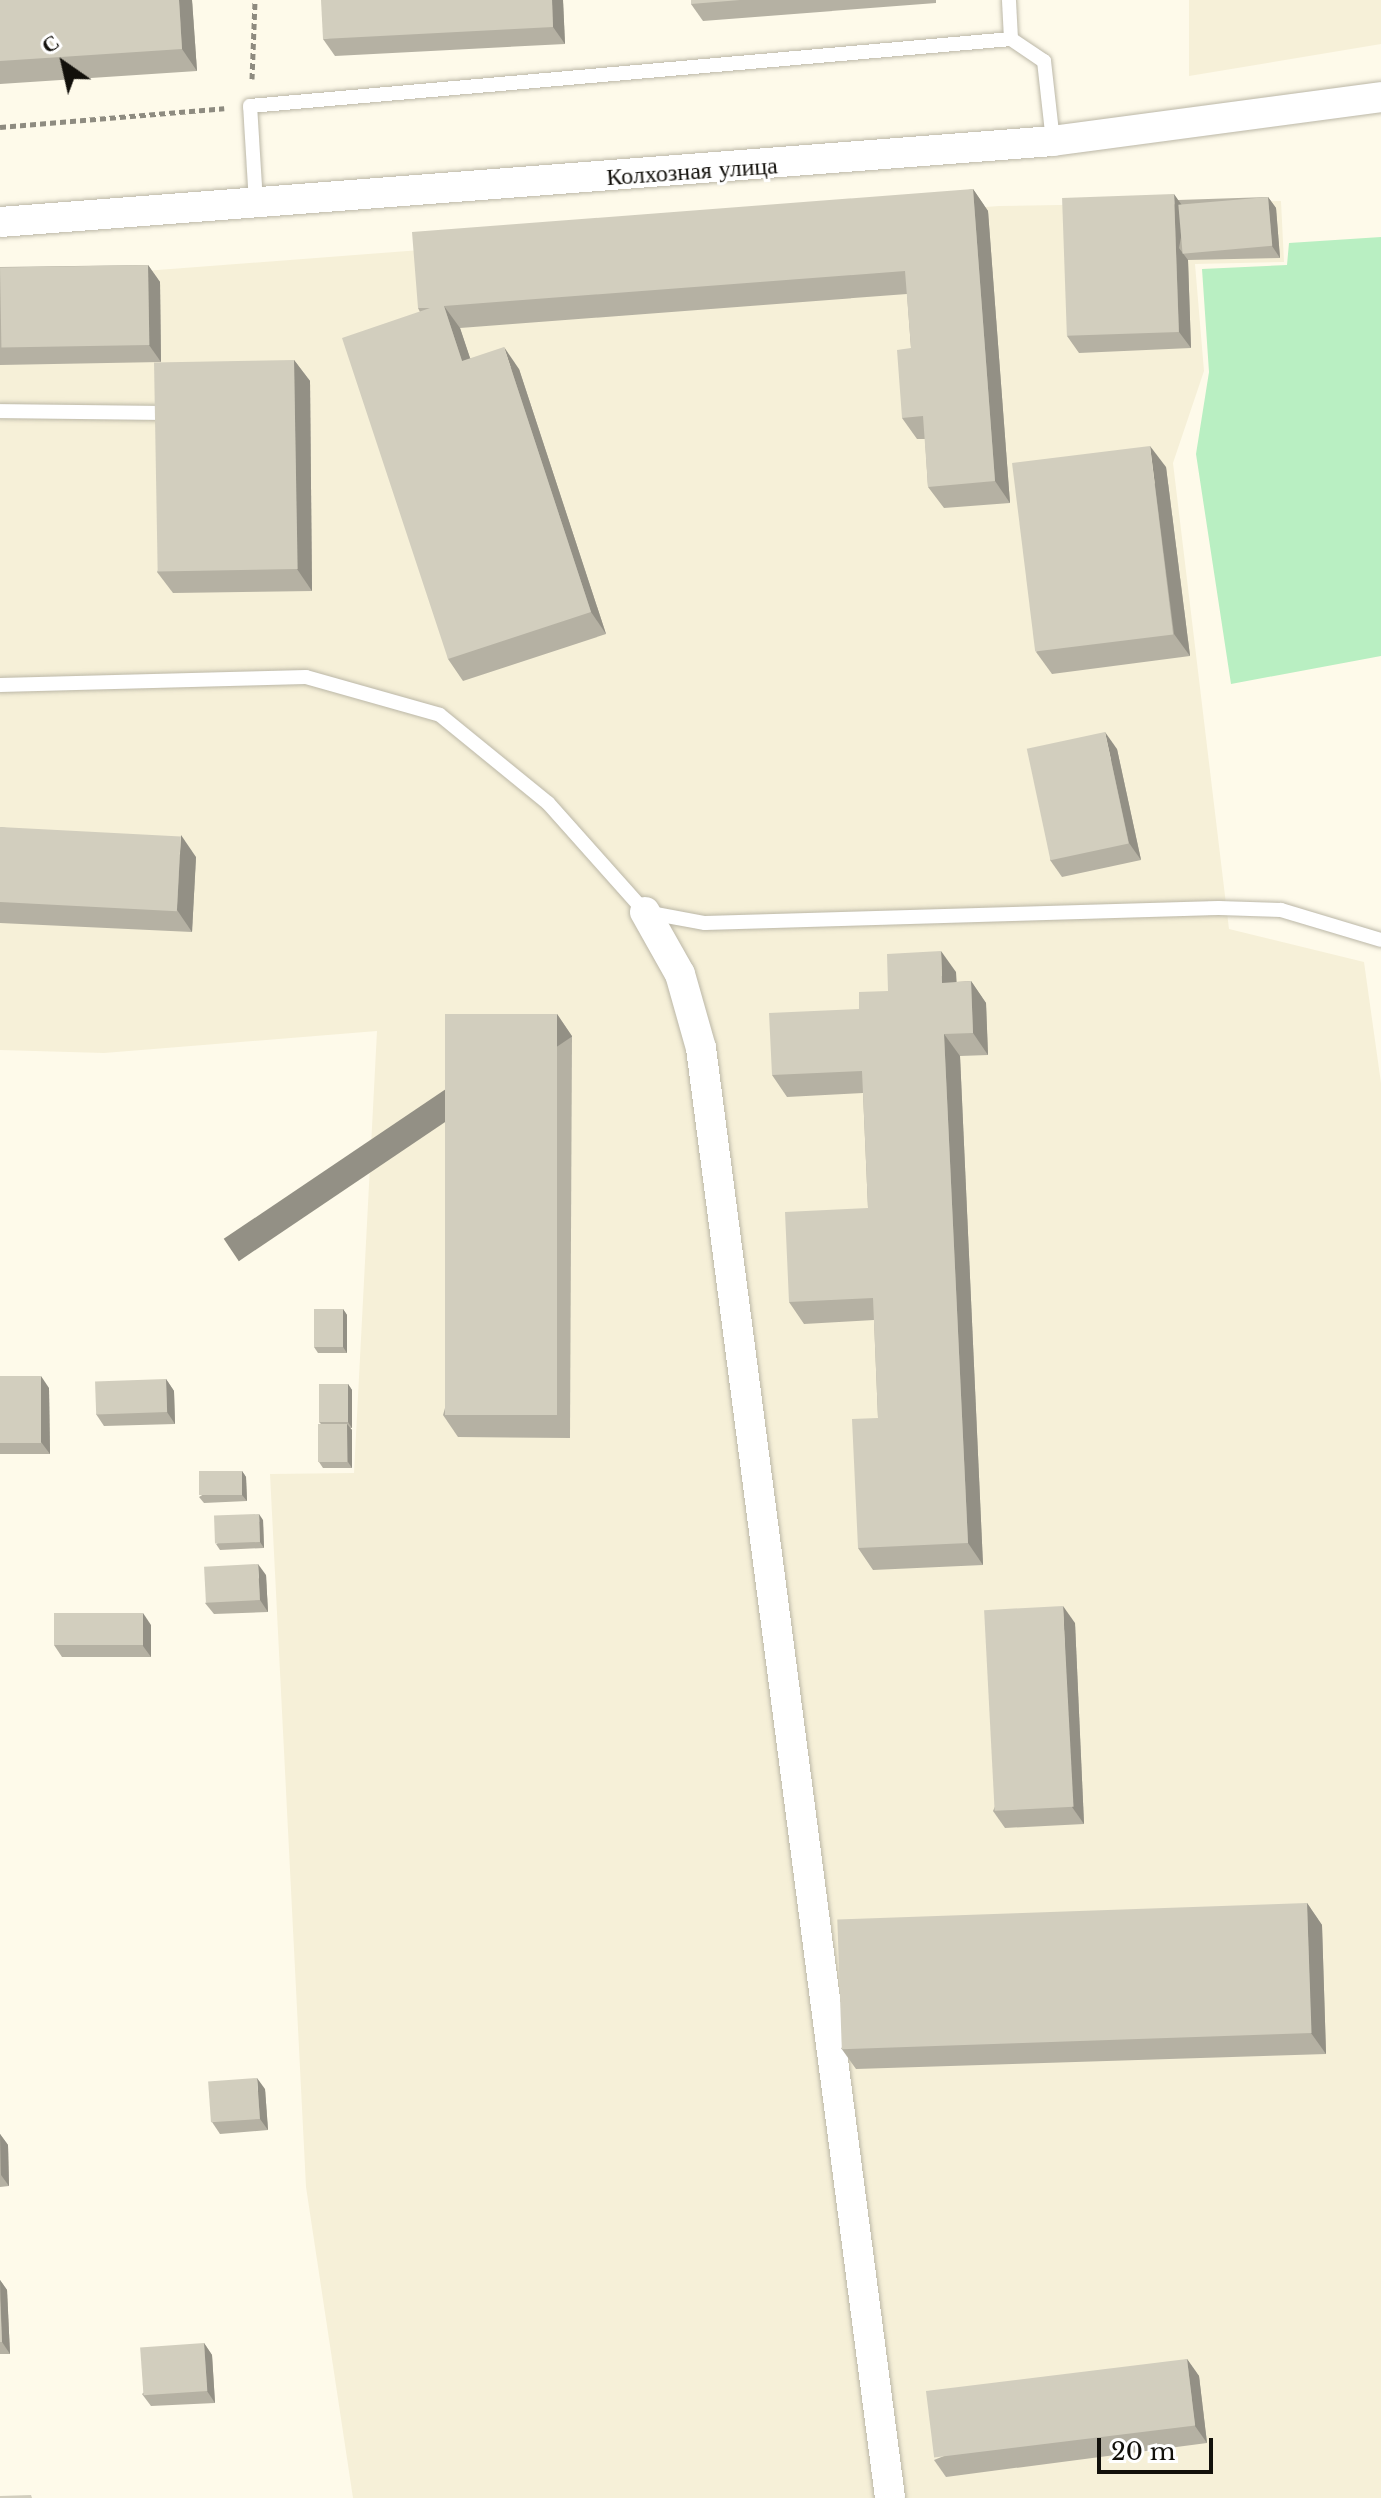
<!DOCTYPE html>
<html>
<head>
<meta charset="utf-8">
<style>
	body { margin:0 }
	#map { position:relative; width:1381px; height:2498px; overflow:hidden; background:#fefaea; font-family:"Libre Baskerville",serif }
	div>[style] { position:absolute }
	.built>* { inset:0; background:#f6f0d8 }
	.green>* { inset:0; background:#b9efc2 }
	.path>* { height:5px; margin-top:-2.5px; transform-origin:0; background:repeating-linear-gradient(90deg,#8e8b80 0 6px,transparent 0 10px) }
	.roads { filter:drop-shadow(0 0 2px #bbb7a7) drop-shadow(0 0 2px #bbb7a7) }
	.service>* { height:14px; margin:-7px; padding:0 7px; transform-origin:7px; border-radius:7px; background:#fff }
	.minor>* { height:30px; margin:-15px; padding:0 15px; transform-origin:15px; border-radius:15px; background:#fff }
	.wall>* { inset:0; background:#b5b1a3 }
	.shaded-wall>* { inset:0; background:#939085; transform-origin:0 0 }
	.building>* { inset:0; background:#d2cebe; transform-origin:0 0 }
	span { translate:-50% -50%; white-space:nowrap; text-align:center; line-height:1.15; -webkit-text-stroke:6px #fff; paint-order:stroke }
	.street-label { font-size:24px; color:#12100b }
	.north { position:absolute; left:24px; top:24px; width:80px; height:80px; -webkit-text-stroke:6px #fff; paint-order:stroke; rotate:326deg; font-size:22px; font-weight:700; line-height:32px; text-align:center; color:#12100b }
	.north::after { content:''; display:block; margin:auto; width:28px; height:36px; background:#12100b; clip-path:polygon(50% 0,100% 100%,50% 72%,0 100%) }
	.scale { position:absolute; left:1097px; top:2438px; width:116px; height:36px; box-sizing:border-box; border:4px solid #12100b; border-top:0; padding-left:10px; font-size:24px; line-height:28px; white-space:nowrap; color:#12100b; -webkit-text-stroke:6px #fff; paint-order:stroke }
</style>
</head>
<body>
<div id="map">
	<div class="built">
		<div style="clip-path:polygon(1189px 0,1381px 0,1381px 44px,1189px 76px)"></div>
		<div style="clip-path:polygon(1281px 201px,1284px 262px,1195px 264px,1204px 371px,1173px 463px,1229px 929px,1364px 962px,1381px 1083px,1381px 2498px,353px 2498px,306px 2187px,270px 1474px,354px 1473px,377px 1031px,104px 1053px,0 1050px,0 282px,999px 206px)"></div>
	</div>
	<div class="green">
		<div style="clip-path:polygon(1381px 237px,1381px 656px,1231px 684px,1196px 454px,1209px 372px,1202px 269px,1287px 265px,1289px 243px)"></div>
	</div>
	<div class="path">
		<div style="left:252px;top:79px;width:79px;rotate:-87.8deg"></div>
		<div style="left:0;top:127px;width:225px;rotate:-4.8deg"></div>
	</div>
	<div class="roads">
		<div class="service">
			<div style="left:1011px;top:39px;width:40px;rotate:34deg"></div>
			<div style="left:1044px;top:61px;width:81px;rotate:83.6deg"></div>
			<div style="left:256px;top:203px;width:97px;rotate:-93.5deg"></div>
			<div style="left:250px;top:106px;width:764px;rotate:-5.03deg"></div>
			<div style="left:1011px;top:39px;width:39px;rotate:-93deg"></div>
			<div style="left:0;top:411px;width:158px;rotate:0.7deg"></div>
			<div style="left:0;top:685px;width:306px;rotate:-1.5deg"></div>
			<div style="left:306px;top:677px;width:139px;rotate:15.8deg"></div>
			<div style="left:440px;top:715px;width:139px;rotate:39.2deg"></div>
			<div style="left:548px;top:803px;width:146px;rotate:48.3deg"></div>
			<div style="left:645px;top:912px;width:61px;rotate:10.4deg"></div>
			<div style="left:705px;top:923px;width:514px;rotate:-1.67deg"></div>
			<div style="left:1219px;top:908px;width:62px;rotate:1.8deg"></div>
			<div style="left:1281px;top:910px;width:104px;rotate:16.7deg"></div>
		</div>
		<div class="minor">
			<div style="left:0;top:222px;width:1056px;rotate:-4.4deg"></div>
			<div style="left:1053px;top:141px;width:331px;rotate:-7.6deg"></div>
			<div style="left:645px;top:912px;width:71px;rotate:60.6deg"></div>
			<div style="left:680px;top:974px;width:77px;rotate:74.2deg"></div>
			<div style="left:701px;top:1048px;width:1462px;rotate:82.57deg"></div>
		</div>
	</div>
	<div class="wall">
		<div style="clip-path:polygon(0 0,192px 0,197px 71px,0 84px)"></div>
		<div style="clip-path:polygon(563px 0,565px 44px,335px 56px,323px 39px)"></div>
		<div style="clip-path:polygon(691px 0,936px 0,936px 3px,703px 21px,691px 4px)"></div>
		<div style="clip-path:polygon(973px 189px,988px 211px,1010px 503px,944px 508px,928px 487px,925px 439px,917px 439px,902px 418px,911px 348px,907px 294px,460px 328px,470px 358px,519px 369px,606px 634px,463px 681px,448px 659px,420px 312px,418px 308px)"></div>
		<div style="clip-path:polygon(1268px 197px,1276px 208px,1280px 258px,1188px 260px,1191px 348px,1079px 353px,1067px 336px,1178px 200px)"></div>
		<div style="clip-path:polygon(148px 265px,160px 282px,161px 362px,0 365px,0 267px)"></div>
		<div style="clip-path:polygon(294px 360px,310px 381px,312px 591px,173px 593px,157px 572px)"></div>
		<div style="clip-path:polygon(1166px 467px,1190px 656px,1052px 674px,1036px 652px)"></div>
		<div style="clip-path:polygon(1117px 749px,1141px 860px,1062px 877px,1050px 860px)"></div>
		<div style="clip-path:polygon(0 827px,196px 857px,192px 932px,0 923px)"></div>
		<div style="clip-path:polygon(956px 972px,956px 982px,971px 981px,986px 1003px,988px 1055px,960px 1056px,983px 1565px,873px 1570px,858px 1548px,878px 1418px,874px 1320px,804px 1324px,789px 1302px,868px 1208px,863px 1093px,787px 1097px,772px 1075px,859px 1009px,888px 991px)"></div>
		<div style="clip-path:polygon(557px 1014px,572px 1036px,570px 1438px,458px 1437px,443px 1415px)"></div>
		<div style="clip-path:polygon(343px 1309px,347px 1315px,347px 1353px,318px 1353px,314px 1347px)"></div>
		<div style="clip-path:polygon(0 1376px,49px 1388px,50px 1454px,0 1454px)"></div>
		<div style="clip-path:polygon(166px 1379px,174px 1391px,175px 1424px,104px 1426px,96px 1414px)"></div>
		<div style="clip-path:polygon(348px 1384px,352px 1390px,352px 1428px,350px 1428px,352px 1430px,352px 1468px,323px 1468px,319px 1462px,321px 1424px,319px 1422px)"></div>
		<div style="clip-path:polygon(242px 1471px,246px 1477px,247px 1501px,204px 1503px,199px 1497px)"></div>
		<div style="clip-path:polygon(263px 1520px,264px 1548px,220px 1550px,216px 1544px)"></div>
		<div style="clip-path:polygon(266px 1575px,268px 1612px,214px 1614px,205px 1603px)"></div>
		<div style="clip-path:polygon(1075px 1623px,1084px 1824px,1005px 1828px,993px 1811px)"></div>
		<div style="clip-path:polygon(151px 1625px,151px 1657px,62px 1657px,54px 1645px)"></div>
		<div style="clip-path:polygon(1307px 1903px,1322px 1925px,1326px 2054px,856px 2069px,841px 2048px)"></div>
		<div style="clip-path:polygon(265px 2089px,268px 2130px,220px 2134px,212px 2122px)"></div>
		<div style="clip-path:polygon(0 2134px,8px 2145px,9px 2186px,0 2187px)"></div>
		<div style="clip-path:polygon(0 2280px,7px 2290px,10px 2354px,0 2354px)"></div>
		<div style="clip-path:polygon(204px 2343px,212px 2355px,215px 2403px,151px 2406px,142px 2394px)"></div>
		<div style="clip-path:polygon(1187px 2359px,1199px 2376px,1207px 2443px,946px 2477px,934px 2460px)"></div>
	</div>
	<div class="shaded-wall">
		<div style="clip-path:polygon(179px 0,192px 0,197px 71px,182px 49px)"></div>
		<div style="clip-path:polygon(552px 0,563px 0,565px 44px,553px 27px)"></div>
		<div style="clip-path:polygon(973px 189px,988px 211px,1010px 503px,995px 481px)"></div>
		<div style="clip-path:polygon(1174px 194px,1186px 211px,1179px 248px,1188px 260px,1191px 348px,1179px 332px)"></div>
		<div style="clip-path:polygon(1268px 197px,1276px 208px,1280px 258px,1272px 246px)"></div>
		<div style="clip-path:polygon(148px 265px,160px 282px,161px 362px,149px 345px)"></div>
		<div style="clip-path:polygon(444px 306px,460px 328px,478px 382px,462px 361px)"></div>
		<div style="clip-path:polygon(504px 347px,519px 369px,606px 634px,591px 612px)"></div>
		<div style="clip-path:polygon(294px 360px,310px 381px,312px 591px,297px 569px)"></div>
		<div style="clip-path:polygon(1150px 446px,1166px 467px,1190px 656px,1174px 634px)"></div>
		<div style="clip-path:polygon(1105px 732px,1117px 749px,1141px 860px,1129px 843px)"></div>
		<div style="clip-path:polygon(181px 835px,196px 857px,192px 932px,177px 910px)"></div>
		<div style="clip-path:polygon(941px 951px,956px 972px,958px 1004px,942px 983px)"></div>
		<div style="clip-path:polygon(971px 981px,986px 1003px,988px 1055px,973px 1033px)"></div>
		<div style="left:557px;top:1014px;width:27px;height:402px;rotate:56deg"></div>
		<div style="clip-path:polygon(944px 1034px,960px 1056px,983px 1565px,968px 1543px)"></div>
		<div style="clip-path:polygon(343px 1309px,347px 1315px,347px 1353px,343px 1347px)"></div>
		<div style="clip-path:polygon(41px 1376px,49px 1388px,50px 1454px,41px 1442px)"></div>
		<div style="clip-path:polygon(166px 1379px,174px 1391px,175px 1424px,167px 1412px)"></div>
		<div style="clip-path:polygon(348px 1384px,352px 1390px,352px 1428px,348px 1422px)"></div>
		<div style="clip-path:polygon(347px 1424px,352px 1430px,352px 1468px,348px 1462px)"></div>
		<div style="clip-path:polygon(242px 1471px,246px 1477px,247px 1501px,242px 1495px)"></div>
		<div style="clip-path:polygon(259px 1514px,263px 1520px,264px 1548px,260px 1542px)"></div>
		<div style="clip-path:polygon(258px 1564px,266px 1575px,268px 1612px,260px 1600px)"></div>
		<div style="clip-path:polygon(1063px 1606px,1075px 1623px,1084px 1824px,1072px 1807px)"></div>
		<div style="clip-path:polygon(143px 1613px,151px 1625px,151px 1657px,143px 1646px)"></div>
		<div style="clip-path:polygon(1307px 1903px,1322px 1925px,1326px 2054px,1311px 2033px)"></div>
		<div style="clip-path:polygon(257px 2078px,265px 2089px,268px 2130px,260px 2119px)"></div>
		<div style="clip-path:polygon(0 2134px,8px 2145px,9px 2186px,1px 2175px)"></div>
		<div style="clip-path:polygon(0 2280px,7px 2290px,10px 2354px,2px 2342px)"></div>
		<div style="clip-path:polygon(204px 2343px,212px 2355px,215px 2403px,207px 2391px)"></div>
		<div style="clip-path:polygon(1187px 2359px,1199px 2376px,1207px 2443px,1195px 2426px)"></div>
	</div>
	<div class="building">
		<div style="clip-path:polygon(0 0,179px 0,182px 49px,0 61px)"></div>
		<div style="clip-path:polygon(321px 0,552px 0,553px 27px,323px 39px)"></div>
		<div style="clip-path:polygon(691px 0,740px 0,691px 4px)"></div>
		<div style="clip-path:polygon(973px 189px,995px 481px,928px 487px,923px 416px,902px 418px,897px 350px,911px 348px,905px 271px,444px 306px,462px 361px,504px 347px,591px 612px,448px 659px,342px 338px,430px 308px,418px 308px,412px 232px)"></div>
		<div style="left:1174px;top:194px;width:138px;height:112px;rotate:88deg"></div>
		<div style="left:1268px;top:197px;width:49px;height:90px;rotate:85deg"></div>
		<div style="left:148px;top:265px;width:80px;height:148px;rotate:89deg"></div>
		<div style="left:294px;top:360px;width:209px;height:140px;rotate:89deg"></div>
		<div style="left:1150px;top:446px;width:190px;height:139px;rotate:83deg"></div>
		<div style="left:1105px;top:732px;width:114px;height:80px;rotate:78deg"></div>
		<div style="left:0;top:827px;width:181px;height:75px;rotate:3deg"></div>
		<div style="clip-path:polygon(941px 951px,942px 983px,971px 981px,973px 1033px,944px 1034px,968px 1543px,858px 1548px,852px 1419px,878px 1418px,873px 1298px,789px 1302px,785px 1212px,868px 1208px,862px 1071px,772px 1075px,769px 1013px,859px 1009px,859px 992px,888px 991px,887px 954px)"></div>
		<div style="left:445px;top:1014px;width:112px;height:401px"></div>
		<div style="left:314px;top:1309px;width:29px;height:38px"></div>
		<div style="left:0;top:1376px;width:41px;height:67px"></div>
		<div style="left:166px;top:1379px;width:33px;height:71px;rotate:88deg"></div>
		<div style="left:319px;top:1384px;width:29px;height:38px"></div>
		<div style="left:318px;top:1424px;width:29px;height:38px"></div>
		<div style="left:242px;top:1471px;width:24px;height:43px;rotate:90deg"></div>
		<div style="left:259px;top:1514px;width:28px;height:45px;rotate:88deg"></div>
		<div style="left:258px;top:1564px;width:36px;height:54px;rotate:87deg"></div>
		<div style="left:1063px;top:1606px;width:201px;height:79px;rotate:87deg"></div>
		<div style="left:54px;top:1613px;width:89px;height:32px"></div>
		<div style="left:1307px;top:1903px;width:130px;height:470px;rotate:88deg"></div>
		<div style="left:257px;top:2078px;width:41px;height:49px;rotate:86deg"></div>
		<div style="clip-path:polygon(0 2299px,2px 2342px,0 2342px)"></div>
		<div style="left:204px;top:2343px;width:48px;height:64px;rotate:86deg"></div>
		<div style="left:1187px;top:2359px;width:67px;height:263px;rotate:83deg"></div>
		<div style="clip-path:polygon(31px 2495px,32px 2498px,0 2498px,0 2496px)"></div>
	</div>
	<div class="street-label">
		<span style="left:692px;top:171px;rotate:-4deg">Колхозная улица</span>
	</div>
	<div class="north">С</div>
	<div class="scale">20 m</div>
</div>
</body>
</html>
